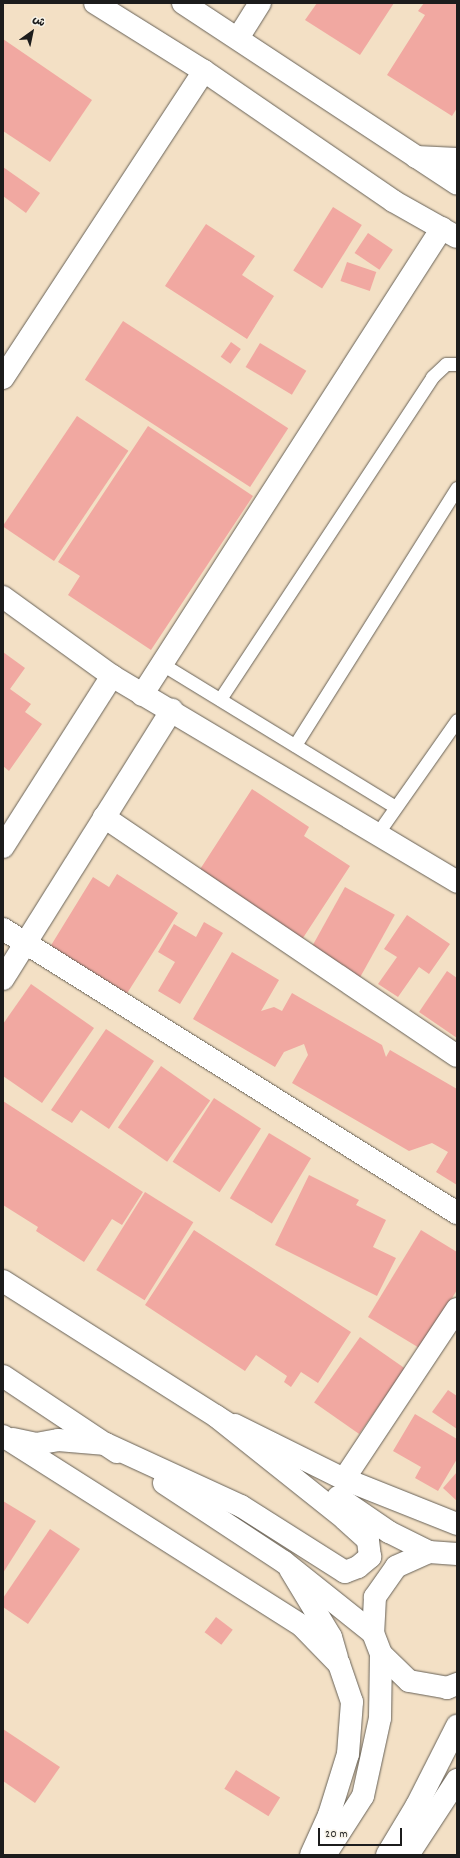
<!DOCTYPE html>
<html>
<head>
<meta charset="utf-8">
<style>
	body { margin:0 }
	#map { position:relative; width:460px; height:1858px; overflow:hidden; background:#f3e0c5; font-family:Dekko,"Playpen Sans Arabic",sans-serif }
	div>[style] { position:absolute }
	.building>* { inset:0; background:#f1a8a1; transform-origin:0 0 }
	.roads { filter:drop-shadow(0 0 1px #676157) drop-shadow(0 0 1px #676157) }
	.lane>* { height:13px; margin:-6.5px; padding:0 6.5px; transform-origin:6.5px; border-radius:6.5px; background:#fff }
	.street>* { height:22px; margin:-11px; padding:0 11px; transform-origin:11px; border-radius:11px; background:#fff }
	.secondary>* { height:22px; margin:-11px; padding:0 11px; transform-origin:11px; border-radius:11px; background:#fff }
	span { translate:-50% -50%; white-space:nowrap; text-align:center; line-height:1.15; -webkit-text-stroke:3.5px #f7f3e8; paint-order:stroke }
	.frame { position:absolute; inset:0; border:4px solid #1c1c1c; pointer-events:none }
	.north { position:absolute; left:12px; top:12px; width:40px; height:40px; -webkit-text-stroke:3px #f7f3e8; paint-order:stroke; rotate:33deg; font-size:11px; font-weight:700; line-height:16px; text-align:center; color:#1c1c1c }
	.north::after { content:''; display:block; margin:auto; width:14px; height:18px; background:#1c1c1c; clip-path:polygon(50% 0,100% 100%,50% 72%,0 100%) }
	.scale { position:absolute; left:318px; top:1828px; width:84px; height:18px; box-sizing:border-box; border:2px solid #1c1c1c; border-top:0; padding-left:5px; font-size:12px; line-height:14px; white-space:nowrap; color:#1c1c1c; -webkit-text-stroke:3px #f7f3e8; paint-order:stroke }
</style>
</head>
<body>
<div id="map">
	<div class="building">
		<div style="clip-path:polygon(317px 3px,394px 3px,360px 55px,305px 20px)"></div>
		<div style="clip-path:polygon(424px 3px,457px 3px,457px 108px,452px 116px,387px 75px,425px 15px,418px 11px)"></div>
		<div style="clip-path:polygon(3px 39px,92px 100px,50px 162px,3px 131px)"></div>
		<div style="clip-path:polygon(3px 167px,40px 193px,26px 213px,3px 196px)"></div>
		<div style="left:333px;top:207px;width:34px;height:75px;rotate:32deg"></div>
		<div style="clip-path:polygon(206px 224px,255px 256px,242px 275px,274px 296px,247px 339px,165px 286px)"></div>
		<div style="left:368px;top:233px;width:30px;height:24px;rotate:34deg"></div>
		<div style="left:347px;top:262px;width:31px;height:20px;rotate:19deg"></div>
		<div style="left:123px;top:321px;width:197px;height:70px;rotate:33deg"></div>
		<div style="left:231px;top:342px;width:12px;height:18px;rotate:35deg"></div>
		<div style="left:260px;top:343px;width:54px;height:28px;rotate:31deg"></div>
		<div style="left:77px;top:416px;width:62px;height:133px;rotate:34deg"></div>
		<div style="clip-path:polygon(148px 426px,253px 496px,151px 650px,68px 595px,80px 576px,58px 562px)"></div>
		<div style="clip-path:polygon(3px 652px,25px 668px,10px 689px,31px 704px,25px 712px,42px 724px,9px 771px,3px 766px)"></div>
		<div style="clip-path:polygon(252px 789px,309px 827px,304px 836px,350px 866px,301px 941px,197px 874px)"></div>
		<div style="clip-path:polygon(117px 874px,178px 913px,126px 995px,50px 947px,93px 877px,109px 887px)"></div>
		<div style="left:345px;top:887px;width:57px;height:74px;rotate:29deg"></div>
		<div style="clip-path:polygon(407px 915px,450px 944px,429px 974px,419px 967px,398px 997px,378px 984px,397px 957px,384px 949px)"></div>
		<div style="clip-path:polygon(204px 922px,223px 933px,180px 1004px,158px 991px,175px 962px,158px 952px,174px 924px,196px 937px)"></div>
		<div style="clip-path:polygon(232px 952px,279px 980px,261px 1011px,274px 1007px,282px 1011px,292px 993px,382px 1045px,386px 1057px,390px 1050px,457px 1089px,457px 1185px,436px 1172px,448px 1152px,432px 1143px,409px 1151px,292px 1083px,308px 1055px,304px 1044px,284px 1052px,275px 1067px,193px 1019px)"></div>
		<div style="clip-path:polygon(447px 971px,457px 978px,457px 1038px,419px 1012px)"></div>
		<div style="clip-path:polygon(31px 984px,94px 1028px,42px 1103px,3px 1076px,3px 1024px)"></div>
		<div style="clip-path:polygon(106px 1029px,154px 1061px,109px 1129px,81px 1110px,72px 1123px,51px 1110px)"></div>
		<div style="left:161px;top:1066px;width:60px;height:75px;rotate:35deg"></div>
		<div style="left:214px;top:1098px;width:56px;height:76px;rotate:33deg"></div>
		<div style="clip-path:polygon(3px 1101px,143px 1192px,122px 1225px,112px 1219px,84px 1262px,36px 1231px,38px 1227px,3px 1205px)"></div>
		<div style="left:269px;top:1133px;width:49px;height:76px;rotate:31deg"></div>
		<div style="clip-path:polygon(309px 1175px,359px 1200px,356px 1205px,386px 1220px,373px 1247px,396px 1258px,377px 1296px,275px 1245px)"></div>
		<div style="left:145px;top:1192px;width:57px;height:92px;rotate:32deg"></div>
		<div style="clip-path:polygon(194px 1230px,351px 1332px,318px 1383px,301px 1372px,291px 1387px,284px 1382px,287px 1376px,256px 1355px,245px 1371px,145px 1305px)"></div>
		<div style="clip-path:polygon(421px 1230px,457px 1252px,457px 1290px,421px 1349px,368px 1317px)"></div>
		<div style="left:360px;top:1337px;width:55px;height:80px;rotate:35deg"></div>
		<div style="clip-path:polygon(448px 1390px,457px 1396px,457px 1429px,432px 1412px)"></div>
		<div style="clip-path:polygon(415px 1414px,457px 1439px,457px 1459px,438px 1491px,415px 1478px,421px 1467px,393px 1451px)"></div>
		<div style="clip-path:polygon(457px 1472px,457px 1501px,443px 1488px)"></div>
		<div style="clip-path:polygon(3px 1501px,36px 1521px,3px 1573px)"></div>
		<div style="clip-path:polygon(50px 1529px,80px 1549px,28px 1624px,3px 1607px,3px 1598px)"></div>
		<div style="left:216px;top:1617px;width:21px;height:19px;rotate:37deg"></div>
		<div style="clip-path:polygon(3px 1729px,60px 1767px,35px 1803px,3px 1781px)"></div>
		<div style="left:236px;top:1770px;width:52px;height:22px;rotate:32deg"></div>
	</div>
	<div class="roads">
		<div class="lane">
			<div style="left:162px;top:664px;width:273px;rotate:31.5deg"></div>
			<div style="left:220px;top:699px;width:386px;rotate:-56.6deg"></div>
			<div style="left:432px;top:377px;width:19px;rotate:-43deg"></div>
			<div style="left:446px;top:364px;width:11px"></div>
			<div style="left:295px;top:745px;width:304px;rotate:-57.8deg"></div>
			<div style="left:377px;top:834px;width:139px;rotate:-54.9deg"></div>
		</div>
		<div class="street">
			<div style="left:238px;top:38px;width:41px;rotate:-57.8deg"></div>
			<div style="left:3px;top:378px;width:367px;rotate:-56.8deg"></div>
			<div style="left:3px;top:597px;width:135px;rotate:35.9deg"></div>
			<div style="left:112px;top:676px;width:402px;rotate:30.8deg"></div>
			<div style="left:142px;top:695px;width:555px;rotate:-57.28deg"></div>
			<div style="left:104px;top:817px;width:426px;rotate:34.1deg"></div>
			<div style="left:3px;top:847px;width:203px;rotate:-57.5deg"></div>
			<div style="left:3px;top:929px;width:536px;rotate:32.03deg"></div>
			<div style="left:3px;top:979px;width:318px;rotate:-57.9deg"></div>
			<div style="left:235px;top:1425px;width:122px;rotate:26.4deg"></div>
			<div style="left:344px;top:1479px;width:122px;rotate:21.7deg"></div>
			<div style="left:3px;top:1436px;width:354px;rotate:32.4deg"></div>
			<div style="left:302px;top:1626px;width:53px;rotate:45.8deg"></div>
			<div style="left:339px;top:1664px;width:40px;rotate:71.1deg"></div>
			<div style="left:352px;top:1702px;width:52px;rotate:94.4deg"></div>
			<div style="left:348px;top:1754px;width:64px;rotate:107.3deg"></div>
			<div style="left:329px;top:1815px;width:44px;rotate:114.2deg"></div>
			<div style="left:13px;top:1439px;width:24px;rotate:12deg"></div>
			<div style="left:36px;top:1444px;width:22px;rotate:-10deg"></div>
			<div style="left:58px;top:1440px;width:48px;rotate:4.8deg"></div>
			<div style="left:344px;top:1479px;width:204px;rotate:-56.4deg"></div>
			<div style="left:290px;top:1569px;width:79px;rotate:58.9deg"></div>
			<div style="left:331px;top:1637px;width:22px;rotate:74deg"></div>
			<div style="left:408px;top:1855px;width:90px;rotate:-56.8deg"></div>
		</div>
		<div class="secondary">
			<div style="left:95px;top:3px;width:128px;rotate:32deg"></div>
			<div style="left:204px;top:71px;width:229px;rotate:34.5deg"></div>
			<div style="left:393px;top:201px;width:73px;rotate:29.4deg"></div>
			<div style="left:183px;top:3px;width:328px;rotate:33.4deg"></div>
			<div style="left:416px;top:157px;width:41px;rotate:2.8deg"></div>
			<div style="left:3px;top:1281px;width:267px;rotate:32.4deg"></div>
			<div style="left:3px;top:1376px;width:137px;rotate:33.7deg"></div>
			<div style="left:106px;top:1444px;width:149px;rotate:24.7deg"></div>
			<div style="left:241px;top:1506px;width:123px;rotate:32.4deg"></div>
			<div style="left:345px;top:1572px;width:14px;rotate:-21deg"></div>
			<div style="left:358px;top:1567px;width:16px;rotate:-40deg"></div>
			<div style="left:370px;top:1557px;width:17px;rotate:-97deg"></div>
			<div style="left:368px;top:1540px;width:31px;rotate:-138deg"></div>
			<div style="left:345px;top:1519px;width:165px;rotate:-141.4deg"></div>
			<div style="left:164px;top:1483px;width:144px;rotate:33.4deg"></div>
			<div style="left:284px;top:1562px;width:114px;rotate:38.6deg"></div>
			<div style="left:338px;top:1497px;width:62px;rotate:34.5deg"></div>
			<div style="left:389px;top:1532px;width:45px;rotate:26.6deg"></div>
			<div style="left:457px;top:1554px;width:28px;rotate:-176deg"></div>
			<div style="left:429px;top:1552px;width:36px;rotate:156deg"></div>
			<div style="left:396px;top:1567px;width:37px;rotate:125deg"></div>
			<div style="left:375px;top:1597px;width:36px;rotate:93deg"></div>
			<div style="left:373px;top:1633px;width:22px;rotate:69deg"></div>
			<div style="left:381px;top:1654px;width:39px;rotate:44deg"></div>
			<div style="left:409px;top:1681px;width:39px;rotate:10deg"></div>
			<div style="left:447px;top:1688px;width:11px;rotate:-22deg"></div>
			<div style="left:325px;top:1855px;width:70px;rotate:-57.2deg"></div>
			<div style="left:363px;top:1796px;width:80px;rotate:-77.7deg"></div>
			<div style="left:380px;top:1718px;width:64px;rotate:-89.1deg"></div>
			<div style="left:387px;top:1855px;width:58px;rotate:-59deg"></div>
			<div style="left:417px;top:1805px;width:89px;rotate:-63.1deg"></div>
		</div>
	</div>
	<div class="frame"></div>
	<div class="north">ش</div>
	<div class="scale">20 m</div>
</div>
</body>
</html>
